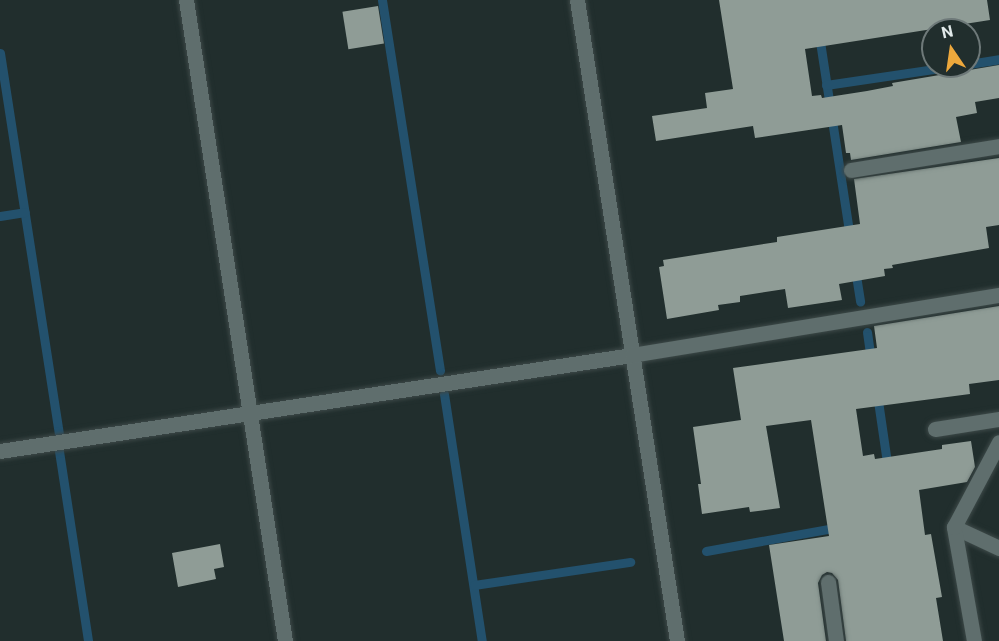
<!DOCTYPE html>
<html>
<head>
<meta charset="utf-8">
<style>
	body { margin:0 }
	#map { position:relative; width:999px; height:641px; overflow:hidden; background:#212e2d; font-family:Roboto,sans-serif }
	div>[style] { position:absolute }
	.stream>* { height:9px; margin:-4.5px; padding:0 4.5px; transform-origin:4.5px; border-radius:4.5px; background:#23516d }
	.building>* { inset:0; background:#8f9c96; transform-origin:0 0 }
	.roads { filter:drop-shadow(0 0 2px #3d4948) drop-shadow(0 0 2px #3d4948) }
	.minor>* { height:15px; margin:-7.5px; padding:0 7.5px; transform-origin:7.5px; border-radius:7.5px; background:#5f6e6d }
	span { translate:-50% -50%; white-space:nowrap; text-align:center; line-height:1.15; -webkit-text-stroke:6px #212e2d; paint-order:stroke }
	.north { position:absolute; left:921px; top:18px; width:60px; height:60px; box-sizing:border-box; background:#212e2d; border:2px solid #6e7979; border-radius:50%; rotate:347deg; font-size:16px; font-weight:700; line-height:24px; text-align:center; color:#e2eaea }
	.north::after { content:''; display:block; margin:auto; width:21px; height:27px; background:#eda83c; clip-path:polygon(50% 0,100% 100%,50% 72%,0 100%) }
</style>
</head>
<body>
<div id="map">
	<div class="stream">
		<div style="left:382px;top:0;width:375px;rotate:81.1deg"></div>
		<div style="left:819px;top:35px;width:205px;rotate:81.3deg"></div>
		<div style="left:0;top:53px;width:386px;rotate:81.2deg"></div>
		<div style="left:969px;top:64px;width:30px;rotate:-9deg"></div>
		<div style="left:826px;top:85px;width:129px;rotate:-8.4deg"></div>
		<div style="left:0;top:216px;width:25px;rotate:-9deg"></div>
		<div style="left:855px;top:269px;width:33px;rotate:81deg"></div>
		<div style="left:867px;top:332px;width:28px;rotate:82deg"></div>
		<div style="left:444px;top:394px;width:250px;rotate:81.3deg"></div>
		<div style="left:877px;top:394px;width:76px;rotate:81.7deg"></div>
		<div style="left:59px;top:451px;width:192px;rotate:81.3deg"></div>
		<div style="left:706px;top:551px;width:136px;rotate:-10.2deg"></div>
		<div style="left:474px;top:585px;width:158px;rotate:-8.4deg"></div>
	</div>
	<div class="building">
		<div style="clip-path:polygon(719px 0,987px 0,990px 20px,805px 49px,812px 96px,821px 95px,822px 98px,867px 91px,893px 86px,892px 83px,999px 65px,999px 98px,975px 102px,977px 113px,956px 117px,961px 142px,851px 160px,850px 153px,846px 153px,842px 125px,755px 138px,753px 126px,656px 141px,652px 116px,707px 108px,705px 93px,733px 89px)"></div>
		<div style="left:378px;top:6px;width:38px;height:36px;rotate:81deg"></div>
		<div style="clip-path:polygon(999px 158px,999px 225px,986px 227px,989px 248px,892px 265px,893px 268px,884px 269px,885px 276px,839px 284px,842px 300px,788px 308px,785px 289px,740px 296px,740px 302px,718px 305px,719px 310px,667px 319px,659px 267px,664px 266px,663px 260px,777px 242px,777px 237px,860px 224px,854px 179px)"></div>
		<div style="clip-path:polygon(999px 306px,999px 380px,969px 384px,970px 394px,856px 409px,863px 456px,874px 454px,875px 459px,942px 449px,942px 445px,971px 441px,975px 467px,967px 482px,919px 490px,925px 535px,931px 534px,942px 597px,936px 598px,943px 641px,846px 641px,838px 580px,832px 573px,827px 572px,822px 575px,818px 583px,826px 641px,784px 641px,769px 545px,829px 536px,811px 420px,766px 426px,780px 508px,750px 512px,749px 507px,702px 514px,698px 484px,701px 484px,693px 427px,741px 420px,733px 368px,877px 348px,874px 326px)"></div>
		<div style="clip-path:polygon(220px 544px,224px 567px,214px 569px,216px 579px,178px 587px,172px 553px)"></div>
	</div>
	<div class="roads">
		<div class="minor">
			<div style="left:186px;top:0;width:649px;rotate:81.22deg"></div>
			<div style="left:577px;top:0;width:649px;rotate:81.13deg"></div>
			<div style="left:851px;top:170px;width:150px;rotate:-9.2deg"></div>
			<div style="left:935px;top:429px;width:65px;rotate:-8.9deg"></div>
			<div style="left:0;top:451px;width:639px;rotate:-8.64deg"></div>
			<div style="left:632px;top:355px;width:372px;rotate:-9.3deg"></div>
			<div style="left:954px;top:527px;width:50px;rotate:25deg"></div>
			<div style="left:828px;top:582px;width:60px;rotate:82.3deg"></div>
			<div style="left:974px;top:641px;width:116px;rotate:-100deg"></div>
			<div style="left:954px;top:527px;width:96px;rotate:-62.1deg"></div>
		</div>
	</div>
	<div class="north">N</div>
</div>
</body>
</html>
